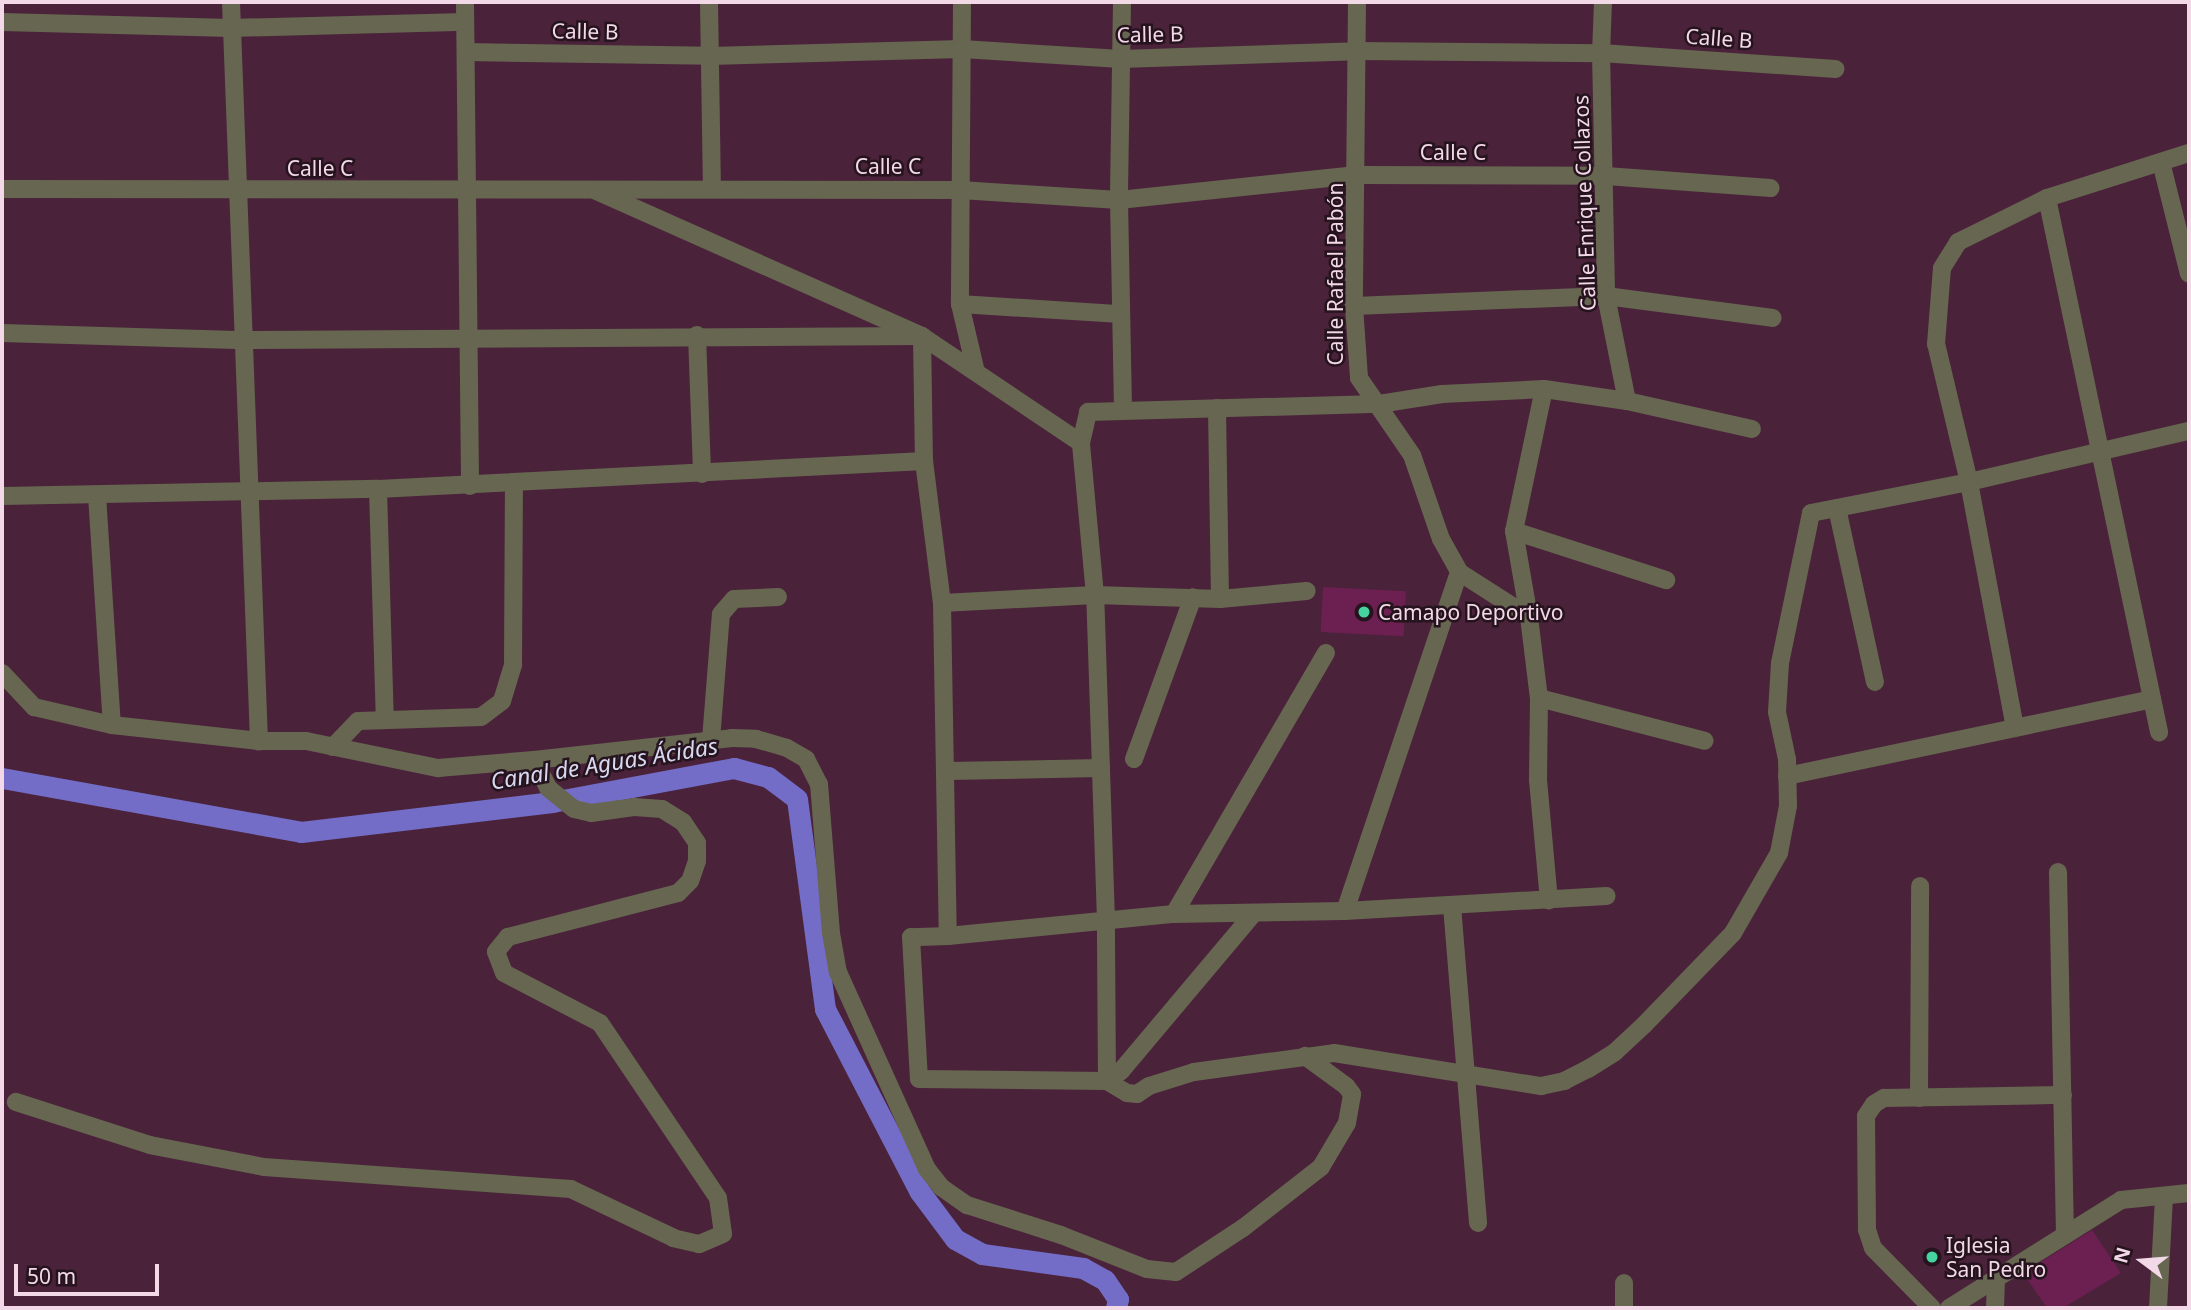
<!DOCTYPE html>
<html>
<head>
<meta charset="utf-8">
<style>
	body { margin:0 }
	#map { position:relative; width:2191px; height:1310px; overflow:hidden; background:#4a223a; font-family:"Noto Sans",sans-serif }
	div>[style] { position:absolute }
	.green>* { inset:0; background:#6b2051; transform-origin:0 0 }
	.canal>* { height:21px; margin:-10.5px; padding:0 10.5px; transform-origin:10.5px; border-radius:10.5px; background:#736dc7 }
	.minor>* { height:18px; margin:-9px; padding:0 9px; transform-origin:9px; border-radius:9px; background:#676651 }
	.dots>* { width:19px; height:19px; translate:-50% -50%; box-sizing:border-box; border:4px solid #25131e; border-radius:50% }
	span { translate:-50% -50%; white-space:nowrap; text-align:center; line-height:1.15; -webkit-text-stroke:5px #25131e; paint-order:stroke }
	.street-label { font-size:21px; color:#f3d8e7 }
	.poi-label { font-size:21px; color:#f3d8e7 }
	.left { translate:0 -50%; text-align:left }
	.water-label { font-size:23px; color:#d7d8f0; font-style:italic }
	.frame { position:absolute; inset:0; border:4px solid #f3d8e7; pointer-events:none }
	.north { position:absolute; left:2107px; top:1226px; width:70px; height:70px; -webkit-text-stroke:5px #25131e; paint-order:stroke; rotate:286deg; font-size:19px; font-weight:700; line-height:28px; text-align:center; color:#f3d8e7 }
	.north::after { content:''; display:block; margin:auto; width:24px; height:32px; background:#f3d8e7; clip-path:polygon(50% 0,100% 100%,50% 72%,0 100%) }
	.scale { position:absolute; left:14px; top:1264px; width:145px; height:32px; box-sizing:border-box; border:4px solid #f3d8e7; border-top:0; padding-left:9px; font-size:21px; line-height:24px; white-space:nowrap; color:#f3d8e7; -webkit-text-stroke:5px #25131e; paint-order:stroke }
</style>
</head>
<body>
<div id="map">
	<div class="green">
		<div style="left:1323px;top:587px;width:83px;height:45px;rotate:3deg"></div>
		<div style="clip-path:polygon(2092px 1230px,2121px 1273px,2063px 1308px,2047px 1308px,2023px 1273px)"></div>
	</div>
	<div class="canal">
		<div style="left:2px;top:778px;width:304px;rotate:10.2deg"></div>
		<div style="left:301px;top:832px;width:253px;rotate:-6.8deg"></div>
		<div style="left:552px;top:802px;width:185px;rotate:-10.6deg"></div>
		<div style="left:734px;top:768px;width:35px;rotate:15deg"></div>
		<div style="left:768px;top:777px;width:36px;rotate:37deg"></div>
		<div style="left:797px;top:799px;width:212px;rotate:82.4deg"></div>
		<div style="left:825px;top:1009px;width:206px;rotate:62.6deg"></div>
		<div style="left:920px;top:1192px;width:59px;rotate:53.3deg"></div>
		<div style="left:955px;top:1239px;width:31px;rotate:29deg"></div>
		<div style="left:982px;top:1254px;width:102px;rotate:7.9deg"></div>
		<div style="left:1083px;top:1268px;width:25px;rotate:29deg"></div>
		<div style="left:1105px;top:1280px;width:23px;rotate:56deg"></div>
		<div style="left:1118px;top:1299px;width:9px;rotate:103deg"></div>
	</div>
	<div class="minor">
		<div style="left:231px;top:2px;width:740px;rotate:87.83deg"></div>
		<div style="left:465px;top:2px;width:484px;rotate:89.4deg"></div>
		<div style="left:709px;top:2px;width:186px;rotate:89.1deg"></div>
		<div style="left:962px;top:2px;width:302px;rotate:90.4deg"></div>
		<div style="left:960px;top:304px;width:66px;rotate:76.8deg"></div>
		<div style="left:1122px;top:2px;width:198px;rotate:90.9deg"></div>
		<div style="left:1119px;top:200px;width:210px;rotate:88.9deg"></div>
		<div style="left:1357px;top:2px;width:304px;rotate:90.6deg"></div>
		<div style="left:1354px;top:306px;width:72px;rotate:86deg"></div>
		<div style="left:1359px;top:378px;width:93px;rotate:55.5deg"></div>
		<div style="left:1412px;top:455px;width:89px;rotate:71deg"></div>
		<div style="left:1441px;top:539px;width:38px;rotate:61deg"></div>
		<div style="left:1459px;top:572px;width:83px;rotate:32.7deg"></div>
		<div style="left:1529px;top:617px;width:82px;rotate:83deg"></div>
		<div style="left:1539px;top:698px;width:82px;rotate:90.7deg"></div>
		<div style="left:1538px;top:780px;width:121px;rotate:84.8deg"></div>
		<div style="left:1603px;top:2px;width:51px;rotate:92.2deg"></div>
		<div style="left:1601px;top:53px;width:243px;rotate:88.8deg"></div>
		<div style="left:1606px;top:296px;width:107px;rotate:78.7deg"></div>
		<div style="left:2px;top:22px;width:229px;rotate:1.5deg"></div>
		<div style="left:231px;top:28px;width:234px;rotate:-1.5deg"></div>
		<div style="left:466px;top:52px;width:244px;rotate:0.9deg"></div>
		<div style="left:710px;top:56px;width:252px;rotate:-1.6deg"></div>
		<div style="left:962px;top:49px;width:159px;rotate:3.6deg"></div>
		<div style="left:1121px;top:59px;width:236px;rotate:-1.9deg"></div>
		<div style="left:1357px;top:51px;width:244px;rotate:0.5deg"></div>
		<div style="left:1601px;top:53px;width:235px;rotate:3.9deg"></div>
		<div style="left:2161px;top:162px;width:115px;rotate:76deg"></div>
		<div style="left:2px;top:189px;width:958px;rotate:0.06deg"></div>
		<div style="left:960px;top:190px;width:159px;rotate:3.6deg"></div>
		<div style="left:1119px;top:200px;width:239px;rotate:-6deg"></div>
		<div style="left:1357px;top:175px;width:249px;rotate:0.2deg"></div>
		<div style="left:1606px;top:176px;width:165px;rotate:4.2deg"></div>
		<div style="left:2047px;top:198px;width:546px;rotate:78.15deg"></div>
		<div style="left:960px;top:304px;width:161px;rotate:3.6deg"></div>
		<div style="left:1354px;top:306px;width:252px;rotate:-2.3deg"></div>
		<div style="left:1606px;top:296px;width:168px;rotate:7.5deg"></div>
		<div style="left:2px;top:333px;width:243px;rotate:1.7deg"></div>
		<div style="left:245px;top:340px;width:677px;rotate:-0.34deg"></div>
		<div style="left:922px;top:336px;width:125px;rotate:89.1deg"></div>
		<div style="left:697px;top:335px;width:139px;rotate:87.9deg"></div>
		<div style="left:1217px;top:408px;width:191px;rotate:89.1deg"></div>
		<div style="left:1081px;top:443px;width:32px;rotate:-77deg"></div>
		<div style="left:1088px;top:412px;width:291px;rotate:-1.6deg"></div>
		<div style="left:1379px;top:404px;width:64px;rotate:-9deg"></div>
		<div style="left:1442px;top:394px;width:102px;rotate:-2.8deg"></div>
		<div style="left:378px;top:489px;width:231px;rotate:88.3deg"></div>
		<div style="left:97px;top:495px;width:230px;rotate:86.3deg"></div>
		<div style="left:2px;top:496px;width:376px;rotate:-1.1deg"></div>
		<div style="left:378px;top:489px;width:547px;rotate:-2.94deg"></div>
		<div style="left:924px;top:461px;width:143px;rotate:82.8deg"></div>
		<div style="left:942px;top:603px;width:333px;rotate:89deg"></div>
		<div style="left:948px;top:936px;width:37px;rotate:178deg"></div>
		<div style="left:911px;top:937px;width:142px;rotate:86.8deg"></div>
		<div style="left:919px;top:1079px;width:188px;rotate:0.6deg"></div>
		<div style="left:1107px;top:1081px;width:160px;rotate:-90.4deg"></div>
		<div style="left:1106px;top:921px;width:326px;rotate:-91.9deg"></div>
		<div style="left:1095px;top:595px;width:153px;rotate:-95.3deg"></div>
		<div style="left:1081px;top:443px;width:192px;rotate:-146.1deg"></div>
		<div style="left:922px;top:336px;width:357px;rotate:-156deg"></div>
		<div style="left:1837px;top:508px;width:178px;rotate:77.7deg"></div>
		<div style="left:1514px;top:531px;width:160px;rotate:17.9deg"></div>
		<div style="left:942px;top:603px;width:153px;rotate:-3deg"></div>
		<div style="left:1095px;top:595px;width:125px;rotate:1.8deg"></div>
		<div style="left:1220px;top:599px;width:87px;rotate:-5.3deg"></div>
		<div style="left:1529px;top:617px;width:87px;rotate:-99.9deg"></div>
		<div style="left:1514px;top:531px;width:145px;rotate:-78.1deg"></div>
		<div style="left:1544px;top:389px;width:84px;rotate:8.2deg"></div>
		<div style="left:1627px;top:401px;width:128px;rotate:12.6deg"></div>
		<div style="left:2px;top:673px;width:47px;rotate:46.7deg"></div>
		<div style="left:34px;top:707px;width:80px;rotate:13deg"></div>
		<div style="left:112px;top:725px;width:148px;rotate:6.2deg"></div>
		<div style="left:259px;top:741px;width:47px"></div>
		<div style="left:306px;top:741px;width:135px;rotate:11.6deg"></div>
		<div style="left:438px;top:768px;width:96px;rotate:-4.8deg"></div>
		<div style="left:534px;top:760px;width:31px;rotate:63deg"></div>
		<div style="left:548px;top:788px;width:33px;rotate:39deg"></div>
		<div style="left:574px;top:809px;width:17px;rotate:13deg"></div>
		<div style="left:591px;top:813px;width:43px;rotate:-7.9deg"></div>
		<div style="left:634px;top:807px;width:28px;rotate:4deg"></div>
		<div style="left:662px;top:809px;width:25px;rotate:32deg"></div>
		<div style="left:683px;top:822px;width:25px;rotate:56deg"></div>
		<div style="left:697px;top:843px;width:18px;rotate:90deg"></div>
		<div style="left:697px;top:861px;width:21px;rotate:109deg"></div>
		<div style="left:690px;top:881px;width:17px;rotate:135deg"></div>
		<div style="left:678px;top:893px;width:176px;rotate:165.5deg"></div>
		<div style="left:508px;top:937px;width:19px;rotate:129deg"></div>
		<div style="left:496px;top:952px;width:22px;rotate:69deg"></div>
		<div style="left:504px;top:973px;width:108px;rotate:27.5deg"></div>
		<div style="left:600px;top:1023px;width:211px;rotate:56deg"></div>
		<div style="left:718px;top:1198px;width:36px;rotate:82deg"></div>
		<div style="left:723px;top:1234px;width:26px;rotate:157deg"></div>
		<div style="left:699px;top:1244px;width:26px;rotate:-167deg"></div>
		<div style="left:674px;top:1238px;width:114px;rotate:-154.6deg"></div>
		<div style="left:571px;top:1189px;width:308px;rotate:-175.9deg"></div>
		<div style="left:264px;top:1167px;width:116px;rotate:-169.1deg"></div>
		<div style="left:150px;top:1145px;width:141px;rotate:-162.2deg"></div>
		<div style="left:1539px;top:698px;width:171px;rotate:14.5deg"></div>
		<div style="left:2015px;top:728px;width:250px;rotate:-100.6deg"></div>
		<div style="left:1969px;top:482px;width:142px;rotate:-103.4deg"></div>
		<div style="left:1936px;top:344px;width:76px;rotate:-85.5deg"></div>
		<div style="left:1942px;top:268px;width:31px;rotate:-58deg"></div>
		<div style="left:1958px;top:242px;width:99px;rotate:-26.3deg"></div>
		<div style="left:2047px;top:198px;width:149px;rotate:-17.6deg"></div>
		<div style="left:711px;top:740px;width:126px;rotate:-85.5deg"></div>
		<div style="left:721px;top:614px;width:20px;rotate:-49deg"></div>
		<div style="left:734px;top:599px;width:44px;rotate:-2.6deg"></div>
		<div style="left:333px;top:747px;width:36px;rotate:-46deg"></div>
		<div style="left:358px;top:721px;width:123px;rotate:-1.9deg"></div>
		<div style="left:481px;top:717px;width:26px;rotate:-37deg"></div>
		<div style="left:502px;top:701px;width:38px;rotate:-73deg"></div>
		<div style="left:513px;top:665px;width:181px;rotate:-89.7deg"></div>
		<div style="left:1134px;top:759px;width:172px;rotate:-70deg"></div>
		<div style="left:534px;top:760px;width:199px;rotate:-6.3deg"></div>
		<div style="left:732px;top:738px;width:24px;rotate:2deg"></div>
		<div style="left:756px;top:739px;width:32px;rotate:16deg"></div>
		<div style="left:787px;top:748px;width:22px;rotate:30deg"></div>
		<div style="left:806px;top:759px;width:28px;rotate:63deg"></div>
		<div style="left:819px;top:784px;width:149px;rotate:85.4deg"></div>
		<div style="left:831px;top:933px;width:40px;rotate:80deg"></div>
		<div style="left:838px;top:972px;width:216px;rotate:65.7deg"></div>
		<div style="left:927px;top:1169px;width:23px;rotate:52deg"></div>
		<div style="left:941px;top:1187px;width:32px;rotate:35deg"></div>
		<div style="left:967px;top:1205px;width:99px;rotate:17.7deg"></div>
		<div style="left:1061px;top:1235px;width:92px;rotate:21.6deg"></div>
		<div style="left:1147px;top:1269px;width:29px;rotate:6deg"></div>
		<div style="left:1176px;top:1272px;width:80px;rotate:-33.3deg"></div>
		<div style="left:1243px;top:1228px;width:99px;rotate:-38deg"></div>
		<div style="left:1321px;top:1167px;width:51px;rotate:-59.4deg"></div>
		<div style="left:1347px;top:1123px;width:29px;rotate:-80deg"></div>
		<div style="left:1352px;top:1094px;width:10px;rotate:-127deg"></div>
		<div style="left:1346px;top:1086px;width:51px;rotate:-143.8deg"></div>
		<div style="left:947px;top:771px;width:154px;rotate:-1.1deg"></div>
		<div style="left:1787px;top:776px;width:373px;rotate:-11.9deg"></div>
		<div style="left:2058px;top:872px;width:363px;rotate:88.9deg"></div>
		<div style="left:1452px;top:906px;width:318px;rotate:85.3deg"></div>
		<div style="left:1345px;top:911px;width:358px;rotate:-71.4deg"></div>
		<div style="left:1254px;top:913px;width:207px;rotate:130.1deg"></div>
		<div style="left:1121px;top:1071px;width:17px;rotate:144deg"></div>
		<div style="left:1107px;top:1081px;width:23px;rotate:31deg"></div>
		<div style="left:1127px;top:1093px;width:10px;rotate:6deg"></div>
		<div style="left:1137px;top:1094px;width:14px;rotate:-34deg"></div>
		<div style="left:1149px;top:1086px;width:47px;rotate:-17.3deg"></div>
		<div style="left:1194px;top:1072px;width:141px;rotate:-7.7deg"></div>
		<div style="left:1334px;top:1053px;width:210px;rotate:9.1deg"></div>
		<div style="left:1541px;top:1086px;width:24px;rotate:-12deg"></div>
		<div style="left:1564px;top:1081px;width:27px;rotate:-27deg"></div>
		<div style="left:1588px;top:1069px;width:32px;rotate:-32deg"></div>
		<div style="left:1615px;top:1052px;width:40px;rotate:-43deg"></div>
		<div style="left:1644px;top:1025px;width:128px;rotate:-45.9deg"></div>
		<div style="left:1733px;top:933px;width:92px;rotate:-60.1deg"></div>
		<div style="left:1779px;top:853px;width:48px;rotate:-79.2deg"></div>
		<div style="left:1788px;top:806px;width:47px;rotate:-91.2deg"></div>
		<div style="left:1787px;top:759px;width:48px;rotate:-102deg"></div>
		<div style="left:1777px;top:712px;width:49px;rotate:-86.5deg"></div>
		<div style="left:1780px;top:663px;width:153px;rotate:-78.3deg"></div>
		<div style="left:1811px;top:513px;width:161px;rotate:-11.1deg"></div>
		<div style="left:1969px;top:482px;width:226px;rotate:-13.1deg"></div>
		<div style="left:1174px;top:914px;width:302px;rotate:-59.8deg"></div>
		<div style="left:948px;top:936px;width:227px;rotate:-5.6deg"></div>
		<div style="left:1174px;top:914px;width:171px;rotate:-1deg"></div>
		<div style="left:1345px;top:911px;width:262px;rotate:-3.3deg"></div>
		<div style="left:1919px;top:1098px;width:212px;rotate:-89.7deg"></div>
		<div style="left:1624px;top:1283px;width:25px;rotate:90deg"></div>
		<div style="left:1932px;top:1308px;width:84px;rotate:-134.5deg"></div>
		<div style="left:1873px;top:1248px;width:19px;rotate:-108deg"></div>
		<div style="left:1867px;top:1230px;width:114px;rotate:-90.5deg"></div>
		<div style="left:1866px;top:1116px;width:14px;rotate:-56deg"></div>
		<div style="left:1874px;top:1104px;width:12px;rotate:-31deg"></div>
		<div style="left:1884px;top:1098px;width:179px;rotate:-1deg"></div>
		<div style="left:1949px;top:1308px;width:203px;rotate:-32.1deg"></div>
		<div style="left:2121px;top:1200px;width:68px;rotate:-5.9deg"></div>
		<div style="left:1995px;top:1308px;width:30px;rotate:-88deg"></div>
		<div style="left:2158px;top:1308px;width:112px;rotate:-86.9deg"></div>
	</div>
	<div class="dots">
		<div style="left:1364px;top:612px;background:#45d49f"></div>
		<div style="left:1932px;top:1257px;background:#45d49f"></div>
	</div>
	<div class="street-label">
		<span style="left:585px;top:31px;rotate:1deg">Calle B</span>
		<span style="left:1150px;top:34px;rotate:-1deg">Calle B</span>
		<span style="left:1719px;top:38px;rotate:4deg">Calle B</span>
		<span style="left:1453px;top:152px">Calle C</span>
		<span style="left:888px;top:166px">Calle C</span>
		<span style="left:320px;top:168px">Calle C</span>
		<span style="left:1584px;top:203px;rotate:-92deg">Calle Enrique Collazos</span>
		<span style="left:1335px;top:274px;rotate:-90deg">Calle Rafael Pabón</span>
	</div>
	<div class="poi-label">
		<span class="left" style="left:1378px;top:612px">Camapo Deportivo</span>
		<span class="left" style="left:1946px;top:1257px">Iglesia<br>San Pedro</span>
	</div>
	<div class="water-label">
		<span style="left:604px;top:763px;rotate:-9deg">Canal de Aguas Ácidas</span>
	</div>
	<div class="frame"></div>
	<div class="north">N</div>
	<div class="scale">50 m</div>
</div>
</body>
</html>
